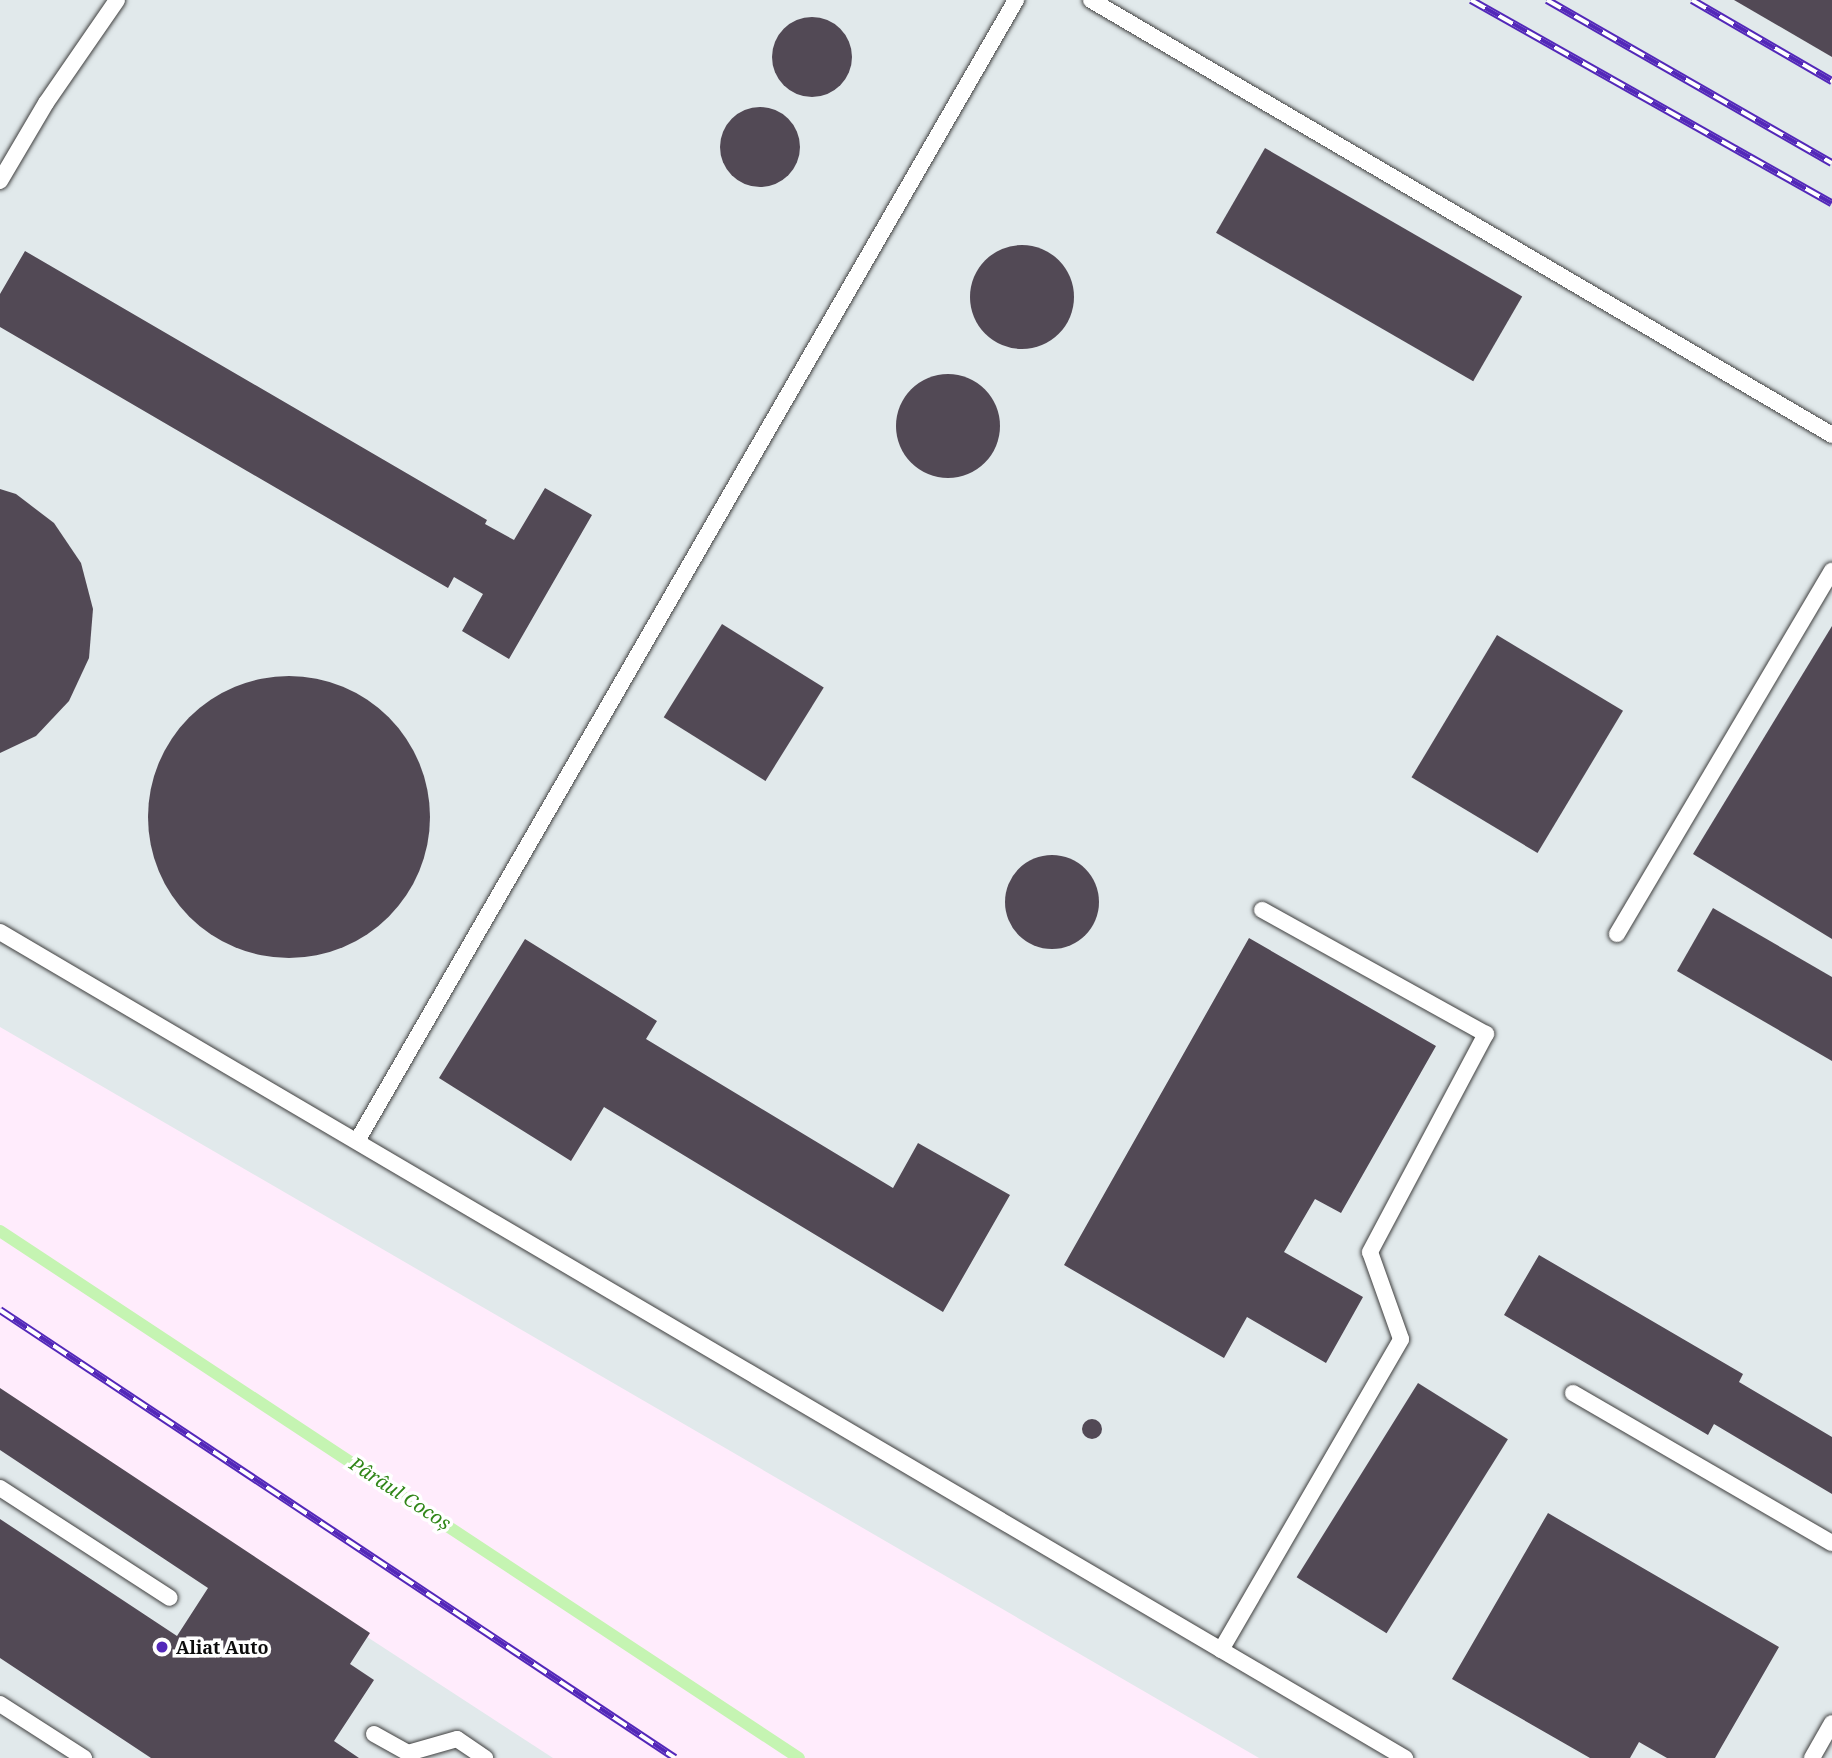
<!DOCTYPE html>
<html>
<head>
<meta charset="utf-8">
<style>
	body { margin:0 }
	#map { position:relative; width:1832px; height:1758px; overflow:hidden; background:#ffecfc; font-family:"Noto Serif",serif }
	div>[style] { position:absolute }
	.industrial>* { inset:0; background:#e1e9eb }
	.stream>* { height:12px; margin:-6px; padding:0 6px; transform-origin:6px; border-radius:6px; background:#c5f4b2 }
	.building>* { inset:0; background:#524955; transform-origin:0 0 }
	.round { border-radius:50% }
	.roads { filter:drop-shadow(0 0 2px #3f3f3f) drop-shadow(0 0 2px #3f3f3f) }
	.lane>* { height:16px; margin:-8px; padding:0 8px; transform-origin:8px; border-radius:8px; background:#fff }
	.rail>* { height:8px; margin-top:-4px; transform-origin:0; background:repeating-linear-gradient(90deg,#fff 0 16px,#5328b9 0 32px); box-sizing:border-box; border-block:2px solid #5328b9 }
	.dots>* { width:19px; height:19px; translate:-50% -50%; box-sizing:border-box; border:4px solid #fff; border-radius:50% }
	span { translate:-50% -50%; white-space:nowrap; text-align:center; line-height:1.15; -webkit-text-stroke:7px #fff; paint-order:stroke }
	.poi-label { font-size:18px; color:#0c0c0c; font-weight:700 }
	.left { translate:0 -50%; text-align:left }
	.water-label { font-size:19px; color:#308618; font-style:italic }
</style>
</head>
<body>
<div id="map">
	<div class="industrial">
		<div style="clip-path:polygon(0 0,1832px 0,1832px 1758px,1259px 1758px,0 1027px)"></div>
		<div style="clip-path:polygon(0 1398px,553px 1758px,0 1758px)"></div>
	</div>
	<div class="stream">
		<div style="left:0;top:1231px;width:957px;rotate:33.41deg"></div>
	</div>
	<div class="building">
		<div style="clip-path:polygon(1734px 0,1832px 0,1832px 57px)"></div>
		<div class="round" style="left:772px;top:17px;width:80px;height:80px"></div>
		<div class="round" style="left:720px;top:107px;width:80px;height:80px"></div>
		<div style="left:1265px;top:148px;width:297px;height:98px;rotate:30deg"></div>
		<div class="round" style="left:970px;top:245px;width:104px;height:104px"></div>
		<div style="clip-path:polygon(25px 251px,487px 520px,485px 524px,514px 540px,545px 488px,592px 515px,509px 659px,462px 631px,483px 594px,454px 577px,448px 588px,0 327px,0 294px)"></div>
		<div class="round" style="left:896px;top:374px;width:104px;height:104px"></div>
		<div style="clip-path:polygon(0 489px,16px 494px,54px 523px,81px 563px,93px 609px,89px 658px,69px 701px,36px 736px,0 753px)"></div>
		<div style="left:722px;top:624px;width:120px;height:110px;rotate:32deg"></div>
		<div style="clip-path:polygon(1832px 626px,1832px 939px,1693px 854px)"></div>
		<div style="left:1497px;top:635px;width:147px;height:166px;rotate:31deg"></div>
		<div class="round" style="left:148px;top:676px;width:282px;height:282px"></div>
		<div class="round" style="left:1005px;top:855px;width:94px;height:94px"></div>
		<div style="clip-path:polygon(1713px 908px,1832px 977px,1832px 1061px,1677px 971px)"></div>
		<div style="clip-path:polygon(1249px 938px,1436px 1046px,1341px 1213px,1315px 1199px,1284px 1252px,1363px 1297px,1326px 1363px,1247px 1317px,1224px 1358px,1064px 1265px)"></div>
		<div style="clip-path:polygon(525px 939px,657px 1021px,646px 1039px,893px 1188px,918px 1143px,1010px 1195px,943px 1312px,604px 1107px,571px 1161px,439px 1078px)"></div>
		<div style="clip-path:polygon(1539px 1255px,1743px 1374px,1739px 1382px,1832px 1437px,1832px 1494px,1714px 1424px,1708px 1435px,1504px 1315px)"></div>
		<div style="left:1418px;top:1383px;width:106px;height:229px;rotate:32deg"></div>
		<div style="clip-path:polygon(0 1388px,370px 1633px,350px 1664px,374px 1680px,334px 1741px,359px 1758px,151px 1758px,0 1658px,0 1519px,177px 1636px,208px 1588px,0 1450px)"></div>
		<div class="round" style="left:1082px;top:1419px;width:20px;height:20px"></div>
		<div style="clip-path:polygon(1548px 1513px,1779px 1647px,1715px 1758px,1667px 1758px,1639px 1742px,1630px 1758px,1590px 1758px,1452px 1679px)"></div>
	</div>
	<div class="roads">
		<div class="lane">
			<div style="left:1091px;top:0;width:859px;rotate:30.41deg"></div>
			<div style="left:0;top:181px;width:91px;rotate:-59.5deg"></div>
			<div style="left:46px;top:103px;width:125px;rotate:-55.4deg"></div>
			<div style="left:0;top:932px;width:1630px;rotate:30.45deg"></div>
			<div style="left:1617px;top:934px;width:422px;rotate:-59.4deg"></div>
			<div style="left:357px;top:1141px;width:1318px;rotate:-59.99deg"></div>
			<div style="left:1573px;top:1393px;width:299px;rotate:30.1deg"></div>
			<div style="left:0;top:1488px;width:202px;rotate:32.9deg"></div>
			<div style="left:1221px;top:1650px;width:359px;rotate:-59.9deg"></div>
			<div style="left:1401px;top:1339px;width:92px;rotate:-109.6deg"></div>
			<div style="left:1370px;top:1252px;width:247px;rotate:-62deg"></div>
			<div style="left:1486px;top:1034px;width:256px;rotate:-151deg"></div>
			<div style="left:0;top:1704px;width:100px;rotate:32.7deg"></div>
			<div style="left:374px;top:1734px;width:39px;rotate:29deg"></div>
			<div style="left:408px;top:1753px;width:51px;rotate:-15.9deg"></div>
			<div style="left:457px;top:1739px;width:34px;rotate:34deg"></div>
			<div style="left:1812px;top:1758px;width:40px;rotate:-60.3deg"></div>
		</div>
	</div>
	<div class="rail">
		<div style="left:1471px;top:0;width:414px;rotate:29.4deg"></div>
		<div style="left:1547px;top:0;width:328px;rotate:29.8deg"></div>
		<div style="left:1692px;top:0;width:162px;rotate:30.1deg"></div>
		<div style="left:0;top:1310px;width:810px;rotate:33.57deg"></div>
	</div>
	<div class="dots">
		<div style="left:162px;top:1647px;background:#5328b9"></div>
	</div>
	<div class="poi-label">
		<span class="left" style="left:176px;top:1647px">Aliat Auto</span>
	</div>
	<div class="water-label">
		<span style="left:400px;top:1494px;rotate:33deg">Pârâul Cocoș</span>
	</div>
</div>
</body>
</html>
